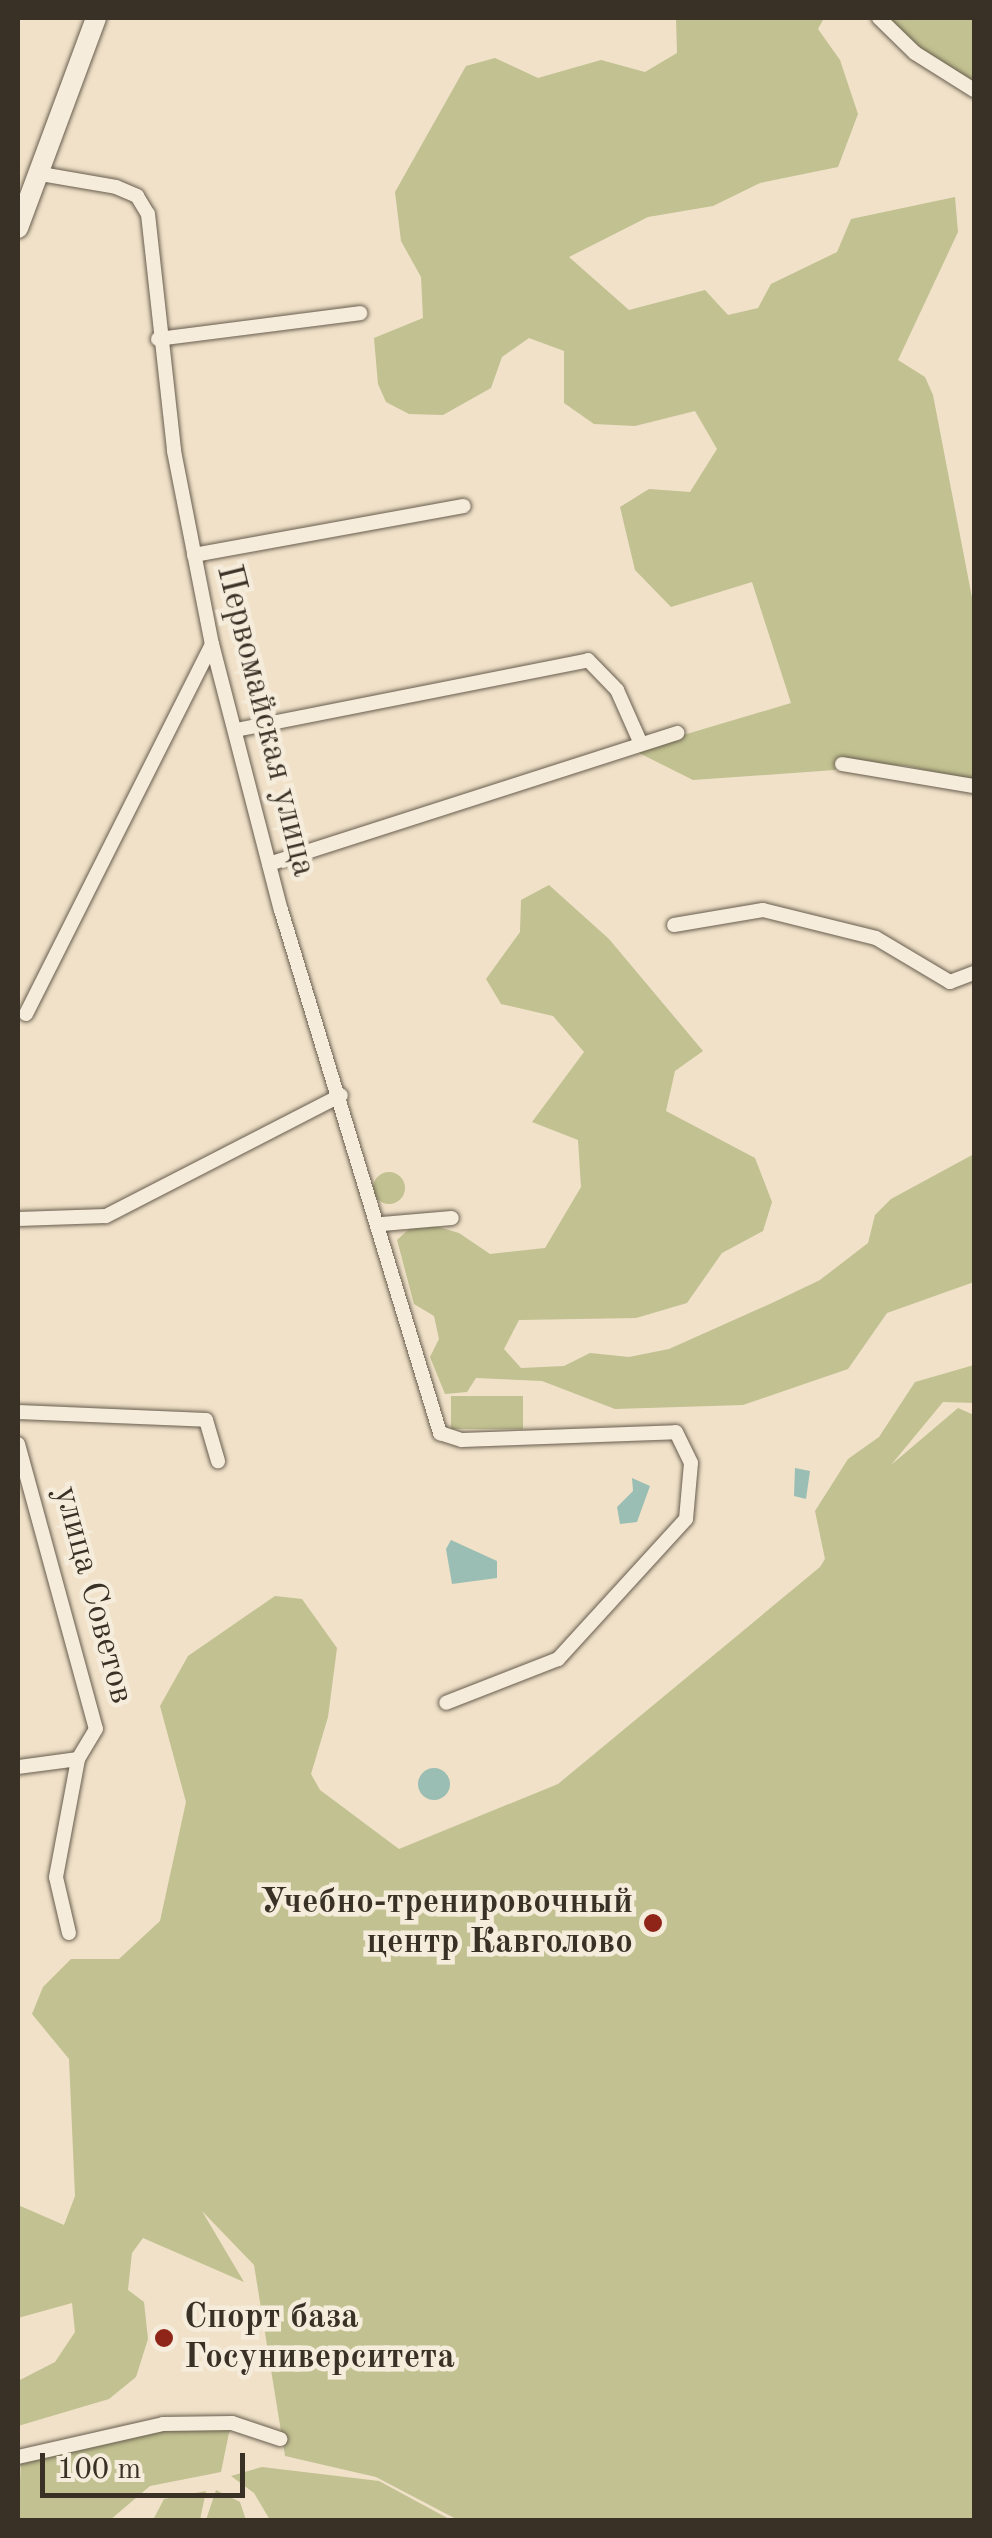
<!DOCTYPE html>
<html>
<head>
<meta charset="utf-8">
<style>
	body { margin:0 }
	#map { position:relative; width:992px; height:2538px; overflow:hidden; background:#f0e1c8; font-family:"Old Standard TT",serif }
	div>[style] { position:absolute }
	.green>* { inset:0; background:#c1c191; transform-origin:0 0 }
	.round { border-radius:50% }
	.water>* { inset:0; background:#9abeb3 }
	.roads { filter:drop-shadow(0 0 2px #685d4e) drop-shadow(0 0 2px #685d4e) }
	.street>* { height:14px; margin:-7px; padding:0 7px; transform-origin:7px; border-radius:7px; background:#f5ecdb }
	.secondary>* { height:20px; margin:-10px; padding:0 10px; transform-origin:10px; border-radius:10px; background:#f5ecdb }
	.dots>* { width:28px; height:28px; translate:-50% -50%; box-sizing:border-box; border:5px solid #f5ecdb; border-radius:50% }
	span { translate:-50% -50%; white-space:nowrap; text-align:center; line-height:1.15; -webkit-text-stroke:9px #f5ecdb; paint-order:stroke }
	.street-label { font-size:35px; color:#3a3126 }
	.poi-label { font-size:35px; color:#3a3126; font-weight:700 }
	.right { translate:-100% -50%; text-align:right }
	.left { translate:0 -50%; text-align:left }
	.frame { position:absolute; inset:0; border:20px solid #3a3126; pointer-events:none }
	.scale { position:absolute; left:40px; top:2453px; width:205px; height:45px; box-sizing:border-box; border:5px solid #3a3126; border-top:0; padding-left:12px; font-size:30px; line-height:35px; white-space:nowrap; color:#3a3126; -webkit-text-stroke:8px #f5ecdb; paint-order:stroke }
</style>
</head>
<body>
<div id="map">
	<div class="green">
		<div style="clip-path:polygon(676px 18px,824px 18px,818px 29px,840px 60px,858px 114px,838px 167px,760px 183px,713px 206px,648px 217px,569px 257px,629px 310px,705px 290px,728px 315px,758px 308px,771px 284px,837px 252px,851px 219px,955px 197px,958px 232px,898px 360px,925px 377px,933px 395px,974px 608px,974px 781px,907px 766px,841px 761px,835px 770px,693px 780px,633px 750px,791px 703px,752px 582px,671px 607px,635px 570px,620px 507px,649px 489px,690px 492px,717px 449px,695px 411px,635px 426px,594px 424px,564px 403px,564px 351px,529px 338px,502px 357px,491px 388px,443px 415px,409px 414px,386px 402px,378px 384px,374px 338px,423px 318px,421px 277px,401px 241px,395px 192px,466px 66px,495px 58px,538px 78px,601px 60px,645px 72px,677px 53px)"></div>
		<div style="clip-path:polygon(874px 18px,974px 18px,974px 88px)"></div>
		<div style="clip-path:polygon(549px 885px,609px 939px,703px 1051px,675px 1071px,666px 1111px,755px 1158px,772px 1202px,763px 1231px,722px 1253px,687px 1303px,636px 1318px,519px 1320px,504px 1349px,521px 1368px,564px 1366px,590px 1353px,629px 1357px,669px 1349px,772px 1303px,820px 1280px,868px 1243px,875px 1215px,891px 1199px,974px 1154px,974px 1282px,887px 1313px,848px 1369px,743px 1405px,615px 1409px,542px 1381px,476px 1378px,467px 1392px,445px 1394px,430px 1357px,439px 1339px,434px 1316px,414px 1304px,397px 1240px,418px 1221px,459px 1233px,490px 1254px,545px 1248px,581px 1187px,578px 1140px,532px 1122px,584px 1052px,553px 1016px,501px 1004px,486px 979px,520px 932px,521px 900px)"></div>
		<div class="round" style="left:373px;top:1172px;width:32px;height:32px"></div>
		<div style="clip-path:polygon(974px 1365px,974px 1403px,943px 1402px,891px 1465px,958px 1408px,974px 1415px,974px 2520px,458px 2520px,376px 2477px,285px 2456px,254px 2265px,202px 2211px,244px 2282px,143px 2238px,132px 2253px,128px 2290px,144px 2302px,148px 2339px,136px 2377px,109px 2399px,18px 2426px,18px 2381px,55px 2362px,75px 2332px,72px 2303px,18px 2318px,18px 2205px,64px 2225px,75px 2196px,69px 2059px,32px 2014px,43px 1987px,71px 1959px,119px 1959px,160px 1921px,186px 1802px,160px 1706px,188px 1656px,275px 1596px,302px 1599px,337px 1648px,328px 1717px,311px 1774px,320px 1790px,399px 1849px,558px 1784px,820px 1567px,825px 1559px,815px 1511px,848px 1459px,879px 1437px,915px 1382px)"></div>
		<div style="left:523px;top:1396px;width:33px;height:72px;rotate:90deg"></div>
		<div style="clip-path:polygon(230px 2428px,221px 2472px,150px 2486px,110px 2520px,18px 2520px,21px 2461px,141px 2431px)"></div>
		<div style="clip-path:polygon(262px 2467px,379px 2481px,451px 2520px,270px 2520px,254px 2493px,231px 2476px)"></div>
		<div style="clip-path:polygon(216px 2490px,240px 2502px,246px 2520px,206px 2520px)"></div>
		<div style="clip-path:polygon(206px 2491px,200px 2520px,153px 2520px,164px 2499px)"></div>
	</div>
	<div class="water">
		<div style="clip-path:polygon(795px 1468px,810px 1471px,806px 1499px,794px 1496px)"></div>
		<div style="clip-path:polygon(632px 1478px,650px 1486px,637px 1522px,620px 1524px,617px 1507px,633px 1491px)"></div>
		<div style="clip-path:polygon(451px 1540px,497px 1561px,497px 1578px,452px 1584px,446px 1549px)"></div>
		<div class="round" style="left:418px;top:1768px;width:32px;height:32px"></div>
	</div>
	<div class="roads">
		<div class="street">
			<div style="left:879px;top:18px;width:50px;rotate:44.2deg"></div>
			<div style="left:915px;top:53px;width:70px;rotate:32.1deg"></div>
			<div style="left:41px;top:174px;width:76px;rotate:9.8deg"></div>
			<div style="left:116px;top:187px;width:23px;rotate:23deg"></div>
			<div style="left:137px;top:196px;width:21px;rotate:59deg"></div>
			<div style="left:148px;top:214px;width:238px;rotate:83.7deg"></div>
			<div style="left:174px;top:451px;width:197px;rotate:78.9deg"></div>
			<div style="left:212px;top:644px;width:275px;rotate:75.5deg"></div>
			<div style="left:281px;top:910px;width:547px;rotate:73.09deg"></div>
			<div style="left:440px;top:1433px;width:23px;rotate:18deg"></div>
			<div style="left:462px;top:1440px;width:214px;rotate:-2.1deg"></div>
			<div style="left:676px;top:1432px;width:34px;rotate:64deg"></div>
			<div style="left:691px;top:1463px;width:56px;rotate:95.1deg"></div>
			<div style="left:686px;top:1519px;width:190px;rotate:132.4deg"></div>
			<div style="left:558px;top:1659px;width:120px;rotate:158.6deg"></div>
			<div style="left:158px;top:339px;width:204px;rotate:-7.3deg"></div>
			<div style="left:194px;top:555px;width:274px;rotate:-10.3deg"></div>
			<div style="left:236px;top:730px;width:359px;rotate:-11.2deg"></div>
			<div style="left:588px;top:660px;width:42px;rotate:46deg"></div>
			<div style="left:617px;top:690px;width:59px;rotate:66deg"></div>
			<div style="left:842px;top:764px;width:134px;rotate:9.5deg"></div>
			<div style="left:269px;top:864px;width:429px;rotate:-17.8deg"></div>
			<div style="left:674px;top:925px;width:90px;rotate:-9.6deg"></div>
			<div style="left:763px;top:910px;width:116px;rotate:13.9deg"></div>
			<div style="left:876px;top:938px;width:86px;rotate:30.7deg"></div>
			<div style="left:950px;top:982px;width:26px;rotate:-21deg"></div>
			<div style="left:26px;top:1014px;width:414px;rotate:-63.3deg"></div>
			<div style="left:18px;top:1219px;width:88px;rotate:-2deg"></div>
			<div style="left:106px;top:1216px;width:264px;rotate:-27.2deg"></div>
			<div style="left:382px;top:1224px;width:70px;rotate:-4.9deg"></div>
			<div style="left:18px;top:1412px;width:188px;rotate:2.4deg"></div>
			<div style="left:206px;top:1420px;width:43px;rotate:73.7deg"></div>
			<div style="left:18px;top:1444px;width:295px;rotate:74.7deg"></div>
			<div style="left:96px;top:1729px;width:35px;rotate:121deg"></div>
			<div style="left:78px;top:1759px;width:61px;rotate:172.4deg"></div>
			<div style="left:69px;top:1933px;width:57px;rotate:-103.1deg"></div>
			<div style="left:56px;top:1877px;width:120px;rotate:-79.4deg"></div>
			<div style="left:18px;top:2457px;width:149px;rotate:-12.8deg"></div>
			<div style="left:163px;top:2424px;width:69px;rotate:-0.8deg"></div>
			<div style="left:232px;top:2423px;width:51px;rotate:18.4deg"></div>
		</div>
		<div class="secondary">
			<div style="left:18px;top:228px;width:224px;rotate:-69.6deg"></div>
		</div>
	</div>
	<div class="dots">
		<div style="left:653px;top:1923px;background:#8f2418"></div>
		<div style="left:164px;top:2338px;background:#8f2418"></div>
	</div>
	<div class="street-label">
		<span style="left:265px;top:721px;rotate:76deg">Первомайская улица</span>
		<span style="left:93px;top:1595px;rotate:75deg">улица Советов</span>
	</div>
	<div class="poi-label">
		<span class="right" style="left:633px;top:1923px">Учебно-тренировочный<br>центр Кавголово</span>
		<span class="left" style="left:184px;top:2338px">Спорт база<br>Госуниверситета</span>
	</div>
	<div class="frame"></div>
	<div class="scale">100 m</div>
</div>
</body>
</html>
